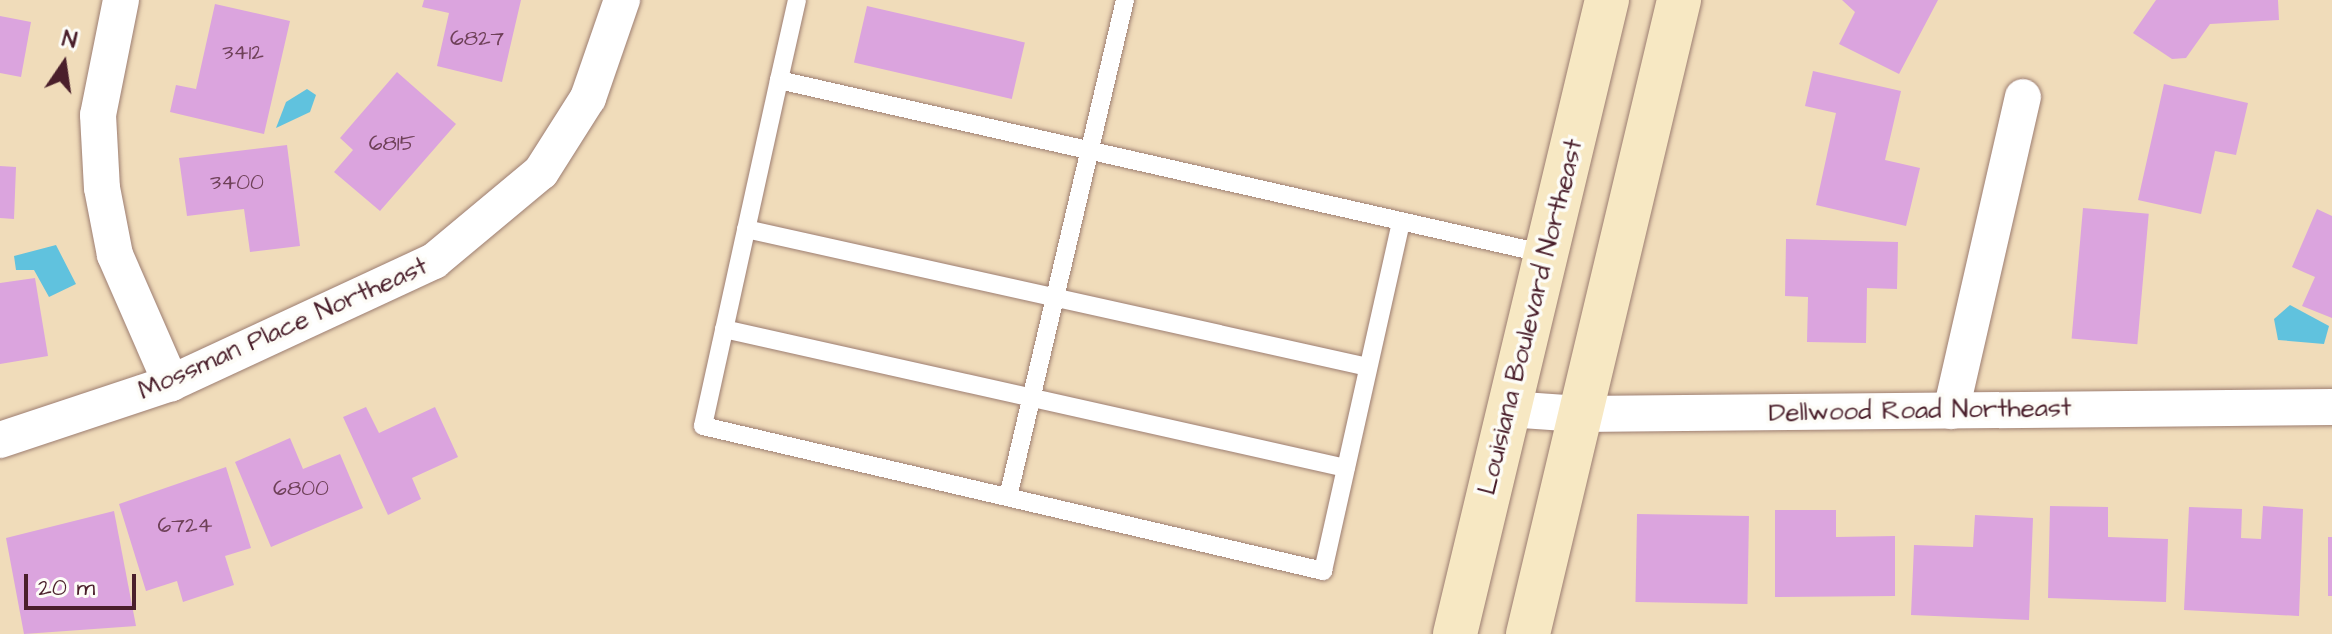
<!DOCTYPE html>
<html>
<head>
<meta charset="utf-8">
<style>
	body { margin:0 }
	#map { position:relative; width:2332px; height:634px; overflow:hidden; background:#f0dcba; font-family:"Architects Daughter",sans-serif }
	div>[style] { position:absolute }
	.water>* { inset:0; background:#60c2de }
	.building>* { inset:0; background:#dba4de; transform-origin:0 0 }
	.roads { filter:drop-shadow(0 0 2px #9d7e72) drop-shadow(0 0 2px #9d7e72) }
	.lane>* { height:18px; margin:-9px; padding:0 9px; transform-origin:9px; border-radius:9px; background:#fff }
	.street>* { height:36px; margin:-18px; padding:0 18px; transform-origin:18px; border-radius:18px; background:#fff }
	.secondary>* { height:44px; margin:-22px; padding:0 22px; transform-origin:22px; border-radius:22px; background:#f7e8c3 }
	span { translate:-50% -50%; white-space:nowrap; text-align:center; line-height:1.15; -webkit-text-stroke:7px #fdfcf7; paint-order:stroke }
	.number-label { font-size:22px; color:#6e4058 }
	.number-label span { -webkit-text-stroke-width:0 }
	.street-label { font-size:26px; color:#4a1f2b }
	.north { position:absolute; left:24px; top:24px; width:80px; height:80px; -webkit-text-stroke:6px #fdfcf7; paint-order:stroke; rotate:13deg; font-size:22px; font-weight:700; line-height:32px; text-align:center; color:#4a1f2b }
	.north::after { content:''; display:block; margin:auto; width:28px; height:36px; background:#4a1f2b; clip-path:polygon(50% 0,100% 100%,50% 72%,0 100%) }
	.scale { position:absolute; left:24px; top:574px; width:112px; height:36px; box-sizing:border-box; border:4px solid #4a1f2b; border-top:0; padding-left:10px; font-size:24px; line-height:28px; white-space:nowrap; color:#4a1f2b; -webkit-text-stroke:6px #fdfcf7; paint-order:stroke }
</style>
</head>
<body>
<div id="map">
	<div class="water">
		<div style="clip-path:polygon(307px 89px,316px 95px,310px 112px,276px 128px,286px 102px)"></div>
		<div style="clip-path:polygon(56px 245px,76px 284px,49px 297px,34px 270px,16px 270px,14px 256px)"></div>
		<div style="clip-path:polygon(2290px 305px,2329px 326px,2324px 344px,2278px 340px,2274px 319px)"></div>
	</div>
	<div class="building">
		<div style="clip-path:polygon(424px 0,521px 0,502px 82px,437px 66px,449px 13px,422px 7px)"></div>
		<div style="clip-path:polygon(1842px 0,1938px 0,1899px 74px,1839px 44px,1855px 12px)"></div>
		<div style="clip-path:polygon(2156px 0,2278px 0,2279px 20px,2210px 24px,2186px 58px,2172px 59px,2133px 33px)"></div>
		<div style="clip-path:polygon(215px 4px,290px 21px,264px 134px,170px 112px,176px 85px,196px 89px)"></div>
		<div style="left:867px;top:6px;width:162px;height:58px;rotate:13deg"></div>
		<div style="clip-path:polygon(0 16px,31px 22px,21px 77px,0 73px)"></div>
		<div style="clip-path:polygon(1813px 71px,1901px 91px,1885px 160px,1920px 168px,1906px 226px,1816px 205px,1836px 113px,1805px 106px)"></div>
		<div style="clip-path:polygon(397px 72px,456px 124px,380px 211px,334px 172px,353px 150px,340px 138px)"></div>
		<div style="clip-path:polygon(2164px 84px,2248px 103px,2236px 155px,2215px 151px,2201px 214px,2138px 200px)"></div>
		<div style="clip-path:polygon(287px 145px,300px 246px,250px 252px,244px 209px,187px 216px,179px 158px)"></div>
		<div style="clip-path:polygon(0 166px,16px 167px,14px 219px,0 218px)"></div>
		<div style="left:2083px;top:208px;width:66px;height:131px;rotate:5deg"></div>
		<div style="clip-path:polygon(2317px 209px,2332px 216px,2332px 318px,2302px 306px,2315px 277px,2292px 267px)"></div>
		<div style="clip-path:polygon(1786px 239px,1898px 242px,1897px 289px,1867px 288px,1866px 343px,1807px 342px,1808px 297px,1785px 296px)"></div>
		<div style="clip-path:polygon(35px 278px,48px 356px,0 364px,0 283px)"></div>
		<div style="clip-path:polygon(366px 407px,379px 433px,435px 407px,458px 457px,412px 478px,421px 499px,388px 515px,343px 417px)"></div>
		<div style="clip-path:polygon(290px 438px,303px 469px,340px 454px,363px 508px,271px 547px,235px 462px)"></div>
		<div style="clip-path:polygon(226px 467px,251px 548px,225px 556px,234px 585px,183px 602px,177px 581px,146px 591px,119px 504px)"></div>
		<div style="clip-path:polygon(2050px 506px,2108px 507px,2108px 537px,2168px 539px,2166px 602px,2048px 598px)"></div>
		<div style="clip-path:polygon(2263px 506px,2303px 509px,2299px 616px,2184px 610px,2189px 507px,2242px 509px,2241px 538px,2261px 539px)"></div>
		<div style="clip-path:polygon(1775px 510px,1836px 510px,1836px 537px,1895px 536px,1895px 596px,1775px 597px)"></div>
		<div style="clip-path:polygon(114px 511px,136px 626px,24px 634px,6px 538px)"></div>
		<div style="left:1637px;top:514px;width:112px;height:88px;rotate:1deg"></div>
		<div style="clip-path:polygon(1975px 515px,2033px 518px,2029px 620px,1911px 615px,1914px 545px,1973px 547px)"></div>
		<div style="left:2328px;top:537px;width:4px;height:59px"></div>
	</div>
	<div class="roads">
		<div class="lane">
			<div style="left:797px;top:0;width:82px;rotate:102.7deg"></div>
			<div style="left:779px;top:80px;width:786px;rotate:12.78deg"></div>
			<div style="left:779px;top:80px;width:354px;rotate:102.4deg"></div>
			<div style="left:703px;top:426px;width:637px;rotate:13.16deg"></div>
			<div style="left:1323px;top:571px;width:358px;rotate:-77.4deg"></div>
			<div style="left:746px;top:229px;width:637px;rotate:12.51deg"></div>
			<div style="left:724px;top:329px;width:637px;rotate:12.6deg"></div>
			<div style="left:1008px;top:497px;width:511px;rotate:-76.75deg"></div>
		</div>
		<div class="street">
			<div style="left:121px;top:0;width:117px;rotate:101.3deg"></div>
			<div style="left:98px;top:115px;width:73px;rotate:86.9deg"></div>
			<div style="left:102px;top:188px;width:68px;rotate:79deg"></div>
			<div style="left:115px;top:255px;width:140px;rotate:66.4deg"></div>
			<div style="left:1508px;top:409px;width:72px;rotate:4deg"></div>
			<div style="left:1580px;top:414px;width:752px;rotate:-0.53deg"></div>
			<div style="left:1951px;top:411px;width:322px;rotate:-77.1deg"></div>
			<div style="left:0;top:440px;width:180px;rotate:-18.4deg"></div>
			<div style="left:171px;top:383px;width:290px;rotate:-24.9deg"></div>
			<div style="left:434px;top:261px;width:139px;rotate:-39.8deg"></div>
			<div style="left:541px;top:172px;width:88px;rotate:-57.6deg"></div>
			<div style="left:588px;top:98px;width:104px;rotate:-70.9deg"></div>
		</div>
		<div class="secondary">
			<div style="left:1455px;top:634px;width:652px;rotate:-76.52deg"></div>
			<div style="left:1528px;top:634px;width:652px;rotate:-76.6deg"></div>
		</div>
	</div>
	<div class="number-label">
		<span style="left:477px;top:39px">6827</span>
		<span style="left:243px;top:53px">3412</span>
		<span style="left:392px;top:144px">6815</span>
		<span style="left:237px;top:183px">3400</span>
		<span style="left:301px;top:489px">6800</span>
		<span style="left:185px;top:526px">6724</span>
	</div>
	<div class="street-label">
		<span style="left:1531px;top:317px;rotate:-76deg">Louisiana Boulevard Northeast</span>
		<span style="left:283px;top:329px;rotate:-24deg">Mossman Place Northeast</span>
		<span style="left:1920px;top:411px;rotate:-1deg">Dellwood Road Northeast</span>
	</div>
	<div class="north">N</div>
	<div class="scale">20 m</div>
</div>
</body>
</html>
